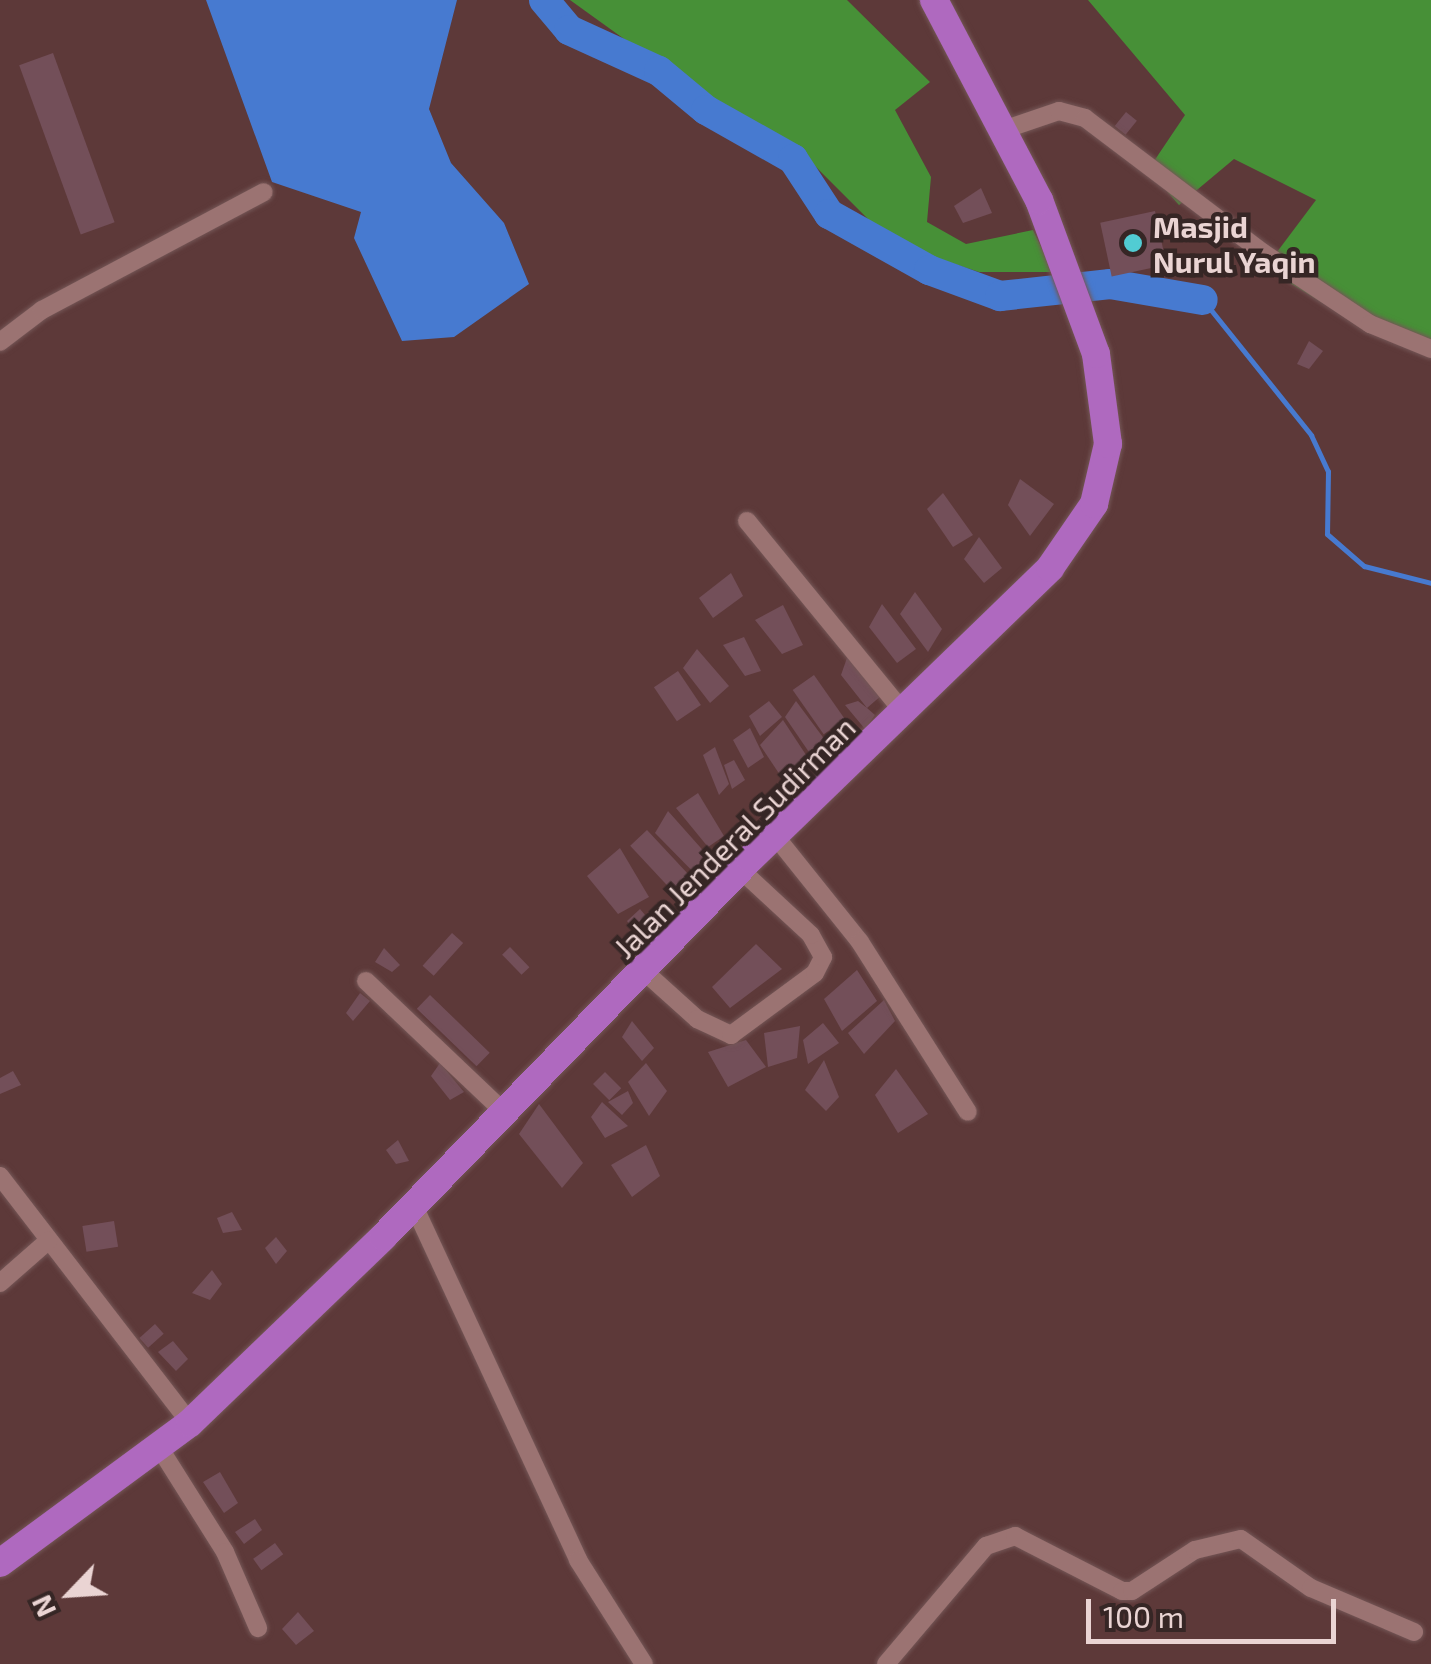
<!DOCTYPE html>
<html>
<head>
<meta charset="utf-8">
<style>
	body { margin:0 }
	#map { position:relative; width:1431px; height:1664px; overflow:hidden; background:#5d3939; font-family:"Exo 2",sans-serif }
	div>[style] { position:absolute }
	.forest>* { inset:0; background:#479037 }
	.water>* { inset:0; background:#477ad0 }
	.stream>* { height:5px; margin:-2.5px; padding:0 2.5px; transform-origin:2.5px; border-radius:2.5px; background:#477ad0 }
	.river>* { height:30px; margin:-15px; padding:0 15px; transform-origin:15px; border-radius:15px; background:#477ad0 }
	.building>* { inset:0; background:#734f59; transform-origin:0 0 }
	.roads { filter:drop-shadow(0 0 2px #745656) drop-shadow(0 0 2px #745656) }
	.minor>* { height:18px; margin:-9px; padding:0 9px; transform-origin:9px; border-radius:9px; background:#9b7372 }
	.highway>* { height:28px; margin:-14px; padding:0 14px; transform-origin:14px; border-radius:14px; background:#af69bf }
	.dots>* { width:28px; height:28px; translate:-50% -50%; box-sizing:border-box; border:5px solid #362625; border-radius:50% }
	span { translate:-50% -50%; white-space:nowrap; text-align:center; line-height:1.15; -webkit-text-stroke:9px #362625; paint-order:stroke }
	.poi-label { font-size:30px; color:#ead4d3; font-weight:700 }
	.left { translate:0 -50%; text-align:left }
	.street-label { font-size:30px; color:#ead4d3 }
	.north { position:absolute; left:20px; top:1544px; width:100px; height:100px; -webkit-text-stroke:8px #362625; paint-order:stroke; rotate:245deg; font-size:28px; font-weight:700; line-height:40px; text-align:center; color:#ead4d3 }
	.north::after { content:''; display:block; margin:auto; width:35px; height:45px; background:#ead4d3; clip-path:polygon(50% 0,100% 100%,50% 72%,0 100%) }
	.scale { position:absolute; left:1086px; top:1599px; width:250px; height:45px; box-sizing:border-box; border:5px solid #ead4d3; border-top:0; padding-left:12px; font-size:30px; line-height:35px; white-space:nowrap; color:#ead4d3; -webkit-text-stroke:8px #362625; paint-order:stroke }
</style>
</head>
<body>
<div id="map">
	<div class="forest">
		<div style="clip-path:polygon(570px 0,847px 0,930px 82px,895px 110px,931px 177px,927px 222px,966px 244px,1033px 230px,1053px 272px,979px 272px,918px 252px,873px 224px,804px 155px,720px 108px)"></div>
		<div style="clip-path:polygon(1088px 0,1431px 0,1431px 345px,1321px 302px,1265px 268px,1316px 200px,1234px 159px,1179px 205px,1148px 170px,1185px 115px)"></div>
	</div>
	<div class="water">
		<div style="clip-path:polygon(206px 0,457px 0,429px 109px,451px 163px,504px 223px,529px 284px,454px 337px,402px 341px,354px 238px,361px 212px,272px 182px)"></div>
	</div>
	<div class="stream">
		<div style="left:1203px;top:300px;width:173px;rotate:51.3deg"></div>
		<div style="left:1311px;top:435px;width:40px;rotate:65deg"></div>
		<div style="left:1328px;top:471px;width:63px;rotate:90.9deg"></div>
		<div style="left:1327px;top:534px;width:49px;rotate:40.9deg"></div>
		<div style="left:1364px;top:566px;width:69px;rotate:14.2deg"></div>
	</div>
	<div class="river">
		<div style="left:544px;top:0;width:39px;rotate:50deg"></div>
		<div style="left:569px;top:30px;width:99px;rotate:24.5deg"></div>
		<div style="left:659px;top:71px;width:61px;rotate:39.7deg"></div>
		<div style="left:706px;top:110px;width:100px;rotate:29.4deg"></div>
		<div style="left:793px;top:159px;width:66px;rotate:56.8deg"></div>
		<div style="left:829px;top:214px;width:115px;rotate:29.2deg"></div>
		<div style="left:929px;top:270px;width:76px;rotate:20.1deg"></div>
		<div style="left:1000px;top:296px;width:111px;rotate:-6.2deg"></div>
		<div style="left:1110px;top:284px;width:94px;rotate:9.8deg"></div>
	</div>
	<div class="building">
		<div style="left:53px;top:53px;width:180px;height:36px;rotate:70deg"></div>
		<div style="left:1126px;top:112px;width:14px;height:18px;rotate:39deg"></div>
		<div style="clip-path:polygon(981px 188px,992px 213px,963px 223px,954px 206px)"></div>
		<div style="left:1155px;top:211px;width:55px;height:56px;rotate:78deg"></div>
		<div style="clip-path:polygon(1309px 341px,1323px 351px,1309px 369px,1297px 364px)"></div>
		<div style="clip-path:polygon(1020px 479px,1054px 504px,1030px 536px,1008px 505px)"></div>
		<div style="clip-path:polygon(943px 493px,973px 535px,953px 547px,927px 509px)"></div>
		<div style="clip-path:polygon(979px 537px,1002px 568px,984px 583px,964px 559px)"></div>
		<div style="clip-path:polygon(731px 573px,743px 596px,713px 618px,699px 598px)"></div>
		<div style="clip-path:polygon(915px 592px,942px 629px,928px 652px,900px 614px)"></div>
		<div style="clip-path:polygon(882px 604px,916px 649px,897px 663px,869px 627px)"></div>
		<div style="clip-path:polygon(783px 605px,803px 645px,782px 654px,755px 620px)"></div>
		<div style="clip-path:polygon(744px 637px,761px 671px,745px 676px,723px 645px)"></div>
		<div style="clip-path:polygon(697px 649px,729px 686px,710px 703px,683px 668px)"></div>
		<div style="clip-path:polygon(848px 655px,882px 695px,867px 708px,875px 715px,865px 729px,845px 705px,858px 701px,867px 708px,841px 675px)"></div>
		<div style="left:678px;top:671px;width:41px;height:29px;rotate:56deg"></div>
		<div style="left:814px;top:675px;width:54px;height:26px;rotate:55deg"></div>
		<div style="clip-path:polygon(769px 701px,782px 717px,760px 736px,749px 716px)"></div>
		<div style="clip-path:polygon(796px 701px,828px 744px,813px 758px,785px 717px)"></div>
		<div style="clip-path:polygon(783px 720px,810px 761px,782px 778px,760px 745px)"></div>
		<div style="clip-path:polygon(750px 728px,764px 757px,748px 768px,733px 740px)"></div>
		<div style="clip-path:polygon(715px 747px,729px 784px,719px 795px,703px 755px)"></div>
		<div style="clip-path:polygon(734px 760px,745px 780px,732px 789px,724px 765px)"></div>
		<div style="clip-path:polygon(698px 793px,724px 836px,708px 847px,676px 808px)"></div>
		<div style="clip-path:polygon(668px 811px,724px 874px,708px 887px,655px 833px)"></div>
		<div style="left:647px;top:830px;width:79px;height:23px;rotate:47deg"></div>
		<div style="clip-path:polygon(620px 848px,649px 897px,618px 914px,587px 876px)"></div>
		<div style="clip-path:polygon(640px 909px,662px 935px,642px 943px,627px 921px)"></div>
		<div style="left:452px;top:933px;width:15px;height:44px;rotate:42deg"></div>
		<div style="clip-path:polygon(756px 944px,782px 969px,730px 1008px,712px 987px)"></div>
		<div style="left:510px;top:947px;width:28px;height:11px;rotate:46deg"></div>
		<div style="clip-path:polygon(384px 948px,400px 965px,392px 972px,375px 962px)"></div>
		<div style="clip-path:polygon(857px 970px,877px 1001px,842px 1031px,824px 999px)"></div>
		<div style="clip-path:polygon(360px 993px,370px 1001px,353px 1021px,346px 1013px)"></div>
		<div style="left:430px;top:995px;width:83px;height:19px;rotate:44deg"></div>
		<div style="clip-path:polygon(884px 1000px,895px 1021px,864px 1054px,848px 1033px)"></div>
		<div style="clip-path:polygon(632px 1021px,654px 1048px,642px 1061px,622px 1037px)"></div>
		<div style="clip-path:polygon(823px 1023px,839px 1043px,808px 1064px,803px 1040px)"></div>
		<div style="clip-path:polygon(800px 1026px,797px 1058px,768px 1067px,764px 1033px)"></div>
		<div style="clip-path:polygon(746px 1040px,766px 1067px,728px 1087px,708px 1052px)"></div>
		<div style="clip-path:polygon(824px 1060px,839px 1097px,826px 1111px,805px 1090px)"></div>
		<div style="clip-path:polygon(440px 1063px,464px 1092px,450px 1100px,431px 1076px)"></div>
		<div style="clip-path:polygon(646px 1063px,667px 1091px,649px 1116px,628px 1082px)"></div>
		<div style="clip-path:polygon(896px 1069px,928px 1114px,898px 1133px,875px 1095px)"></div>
		<div style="clip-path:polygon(13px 1071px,21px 1085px,0 1094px,0 1078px)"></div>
		<div style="left:605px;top:1072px;width:23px;height:17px;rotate:45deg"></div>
		<div style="clip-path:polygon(628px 1091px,633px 1103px,622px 1115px,608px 1102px)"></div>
		<div style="clip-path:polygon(602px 1102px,628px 1126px,605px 1138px,591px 1117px)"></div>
		<div style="clip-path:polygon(539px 1104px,583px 1163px,562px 1188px,519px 1134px)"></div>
		<div style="clip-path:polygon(398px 1140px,409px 1161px,396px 1164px,386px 1150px)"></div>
		<div style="clip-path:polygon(646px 1145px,660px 1176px,632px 1197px,611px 1165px)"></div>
		<div style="clip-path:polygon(232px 1212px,242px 1230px,223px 1233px,217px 1218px)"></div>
		<div style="left:114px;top:1221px;width:26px;height:32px;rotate:81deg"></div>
		<div style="clip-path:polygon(276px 1237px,287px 1251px,276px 1264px,265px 1248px)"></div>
		<div style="clip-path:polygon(212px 1270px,222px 1284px,210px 1300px,192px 1293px)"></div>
		<div style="left:155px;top:1324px;width:13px;height:21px;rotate:48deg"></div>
		<div style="clip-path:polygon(173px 1341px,188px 1359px,176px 1371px,158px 1352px)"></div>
		<div style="clip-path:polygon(220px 1472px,238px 1503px,224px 1513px,203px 1482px)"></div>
		<div style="clip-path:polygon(255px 1519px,262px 1530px,244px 1544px,235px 1532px)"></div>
		<div style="left:275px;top:1543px;width:14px;height:27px;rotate:54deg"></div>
		<div style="clip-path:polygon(298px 1612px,314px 1631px,296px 1645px,282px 1629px)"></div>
	</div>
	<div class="roads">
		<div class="minor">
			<div style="left:1003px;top:130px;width:59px;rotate:-18.7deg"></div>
			<div style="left:1059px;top:111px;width:27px;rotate:15deg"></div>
			<div style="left:1085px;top:118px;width:222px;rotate:37.1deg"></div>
			<div style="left:1262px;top:252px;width:130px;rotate:33.7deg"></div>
			<div style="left:1370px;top:324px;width:66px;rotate:22.3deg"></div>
			<div style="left:0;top:342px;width:53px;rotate:-37.3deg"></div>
			<div style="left:42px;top:310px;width:251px;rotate:-28deg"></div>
			<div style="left:747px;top:521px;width:248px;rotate:50.7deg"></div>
			<div style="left:776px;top:837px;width:134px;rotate:51.3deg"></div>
			<div style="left:860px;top:942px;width:201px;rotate:57.6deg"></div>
			<div style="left:646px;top:973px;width:69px;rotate:42deg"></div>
			<div style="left:697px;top:1019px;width:38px;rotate:25deg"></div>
			<div style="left:731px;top:1035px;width:104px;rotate:-36.4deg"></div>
			<div style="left:815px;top:973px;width:18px;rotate:-63deg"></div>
			<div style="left:823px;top:957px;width:25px;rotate:-119deg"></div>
			<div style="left:811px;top:935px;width:94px;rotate:-137.2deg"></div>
			<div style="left:366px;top:981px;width:190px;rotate:43.5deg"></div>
			<div style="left:0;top:1176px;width:312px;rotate:52.4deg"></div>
			<div style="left:414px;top:1206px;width:390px;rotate:65.1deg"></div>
			<div style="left:578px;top:1560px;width:123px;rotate:57.6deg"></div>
			<div style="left:0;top:1283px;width:64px;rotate:-41.2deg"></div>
			<div style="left:159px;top:1447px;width:124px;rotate:57.8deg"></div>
			<div style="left:225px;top:1552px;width:83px;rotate:66.5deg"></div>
			<div style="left:886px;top:1664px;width:155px;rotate:-49.7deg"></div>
			<div style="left:986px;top:1546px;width:31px;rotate:-19deg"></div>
			<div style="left:1015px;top:1536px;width:120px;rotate:27.2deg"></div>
			<div style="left:1122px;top:1591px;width:10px"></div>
			<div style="left:1132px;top:1591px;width:75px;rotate:-33.1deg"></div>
			<div style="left:1195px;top:1550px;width:47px;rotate:-13.4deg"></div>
			<div style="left:1241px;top:1539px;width:85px;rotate:35deg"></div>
			<div style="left:1311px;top:1588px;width:112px;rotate:23.1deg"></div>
		</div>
		<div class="highway">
			<div style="left:0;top:1563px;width:236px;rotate:-36.4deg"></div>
			<div style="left:190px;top:1423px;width:268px;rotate:-43.9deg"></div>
			<div style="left:383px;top:1237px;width:527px;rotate:-45.85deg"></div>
			<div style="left:750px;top:859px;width:418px;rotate:-44.1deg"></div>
			<div style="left:1050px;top:568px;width:78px;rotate:-55.5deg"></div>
			<div style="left:1094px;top:504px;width:62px;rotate:-76.9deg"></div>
			<div style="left:1108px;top:444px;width:91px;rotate:-97.6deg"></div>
			<div style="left:1096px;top:354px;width:164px;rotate:-110.3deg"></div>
			<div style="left:1039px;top:200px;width:226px;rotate:-117.7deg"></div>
		</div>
	</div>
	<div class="dots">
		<div style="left:1133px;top:243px;background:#51ccd3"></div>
	</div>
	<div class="poi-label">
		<span class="left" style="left:1153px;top:243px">Masjid<br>Nurul Yaqin</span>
	</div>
	<div class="street-label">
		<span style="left:734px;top:837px;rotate:-45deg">Jalan Jenderal Sudirman</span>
	</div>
	<div class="north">N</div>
	<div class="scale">100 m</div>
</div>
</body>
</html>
